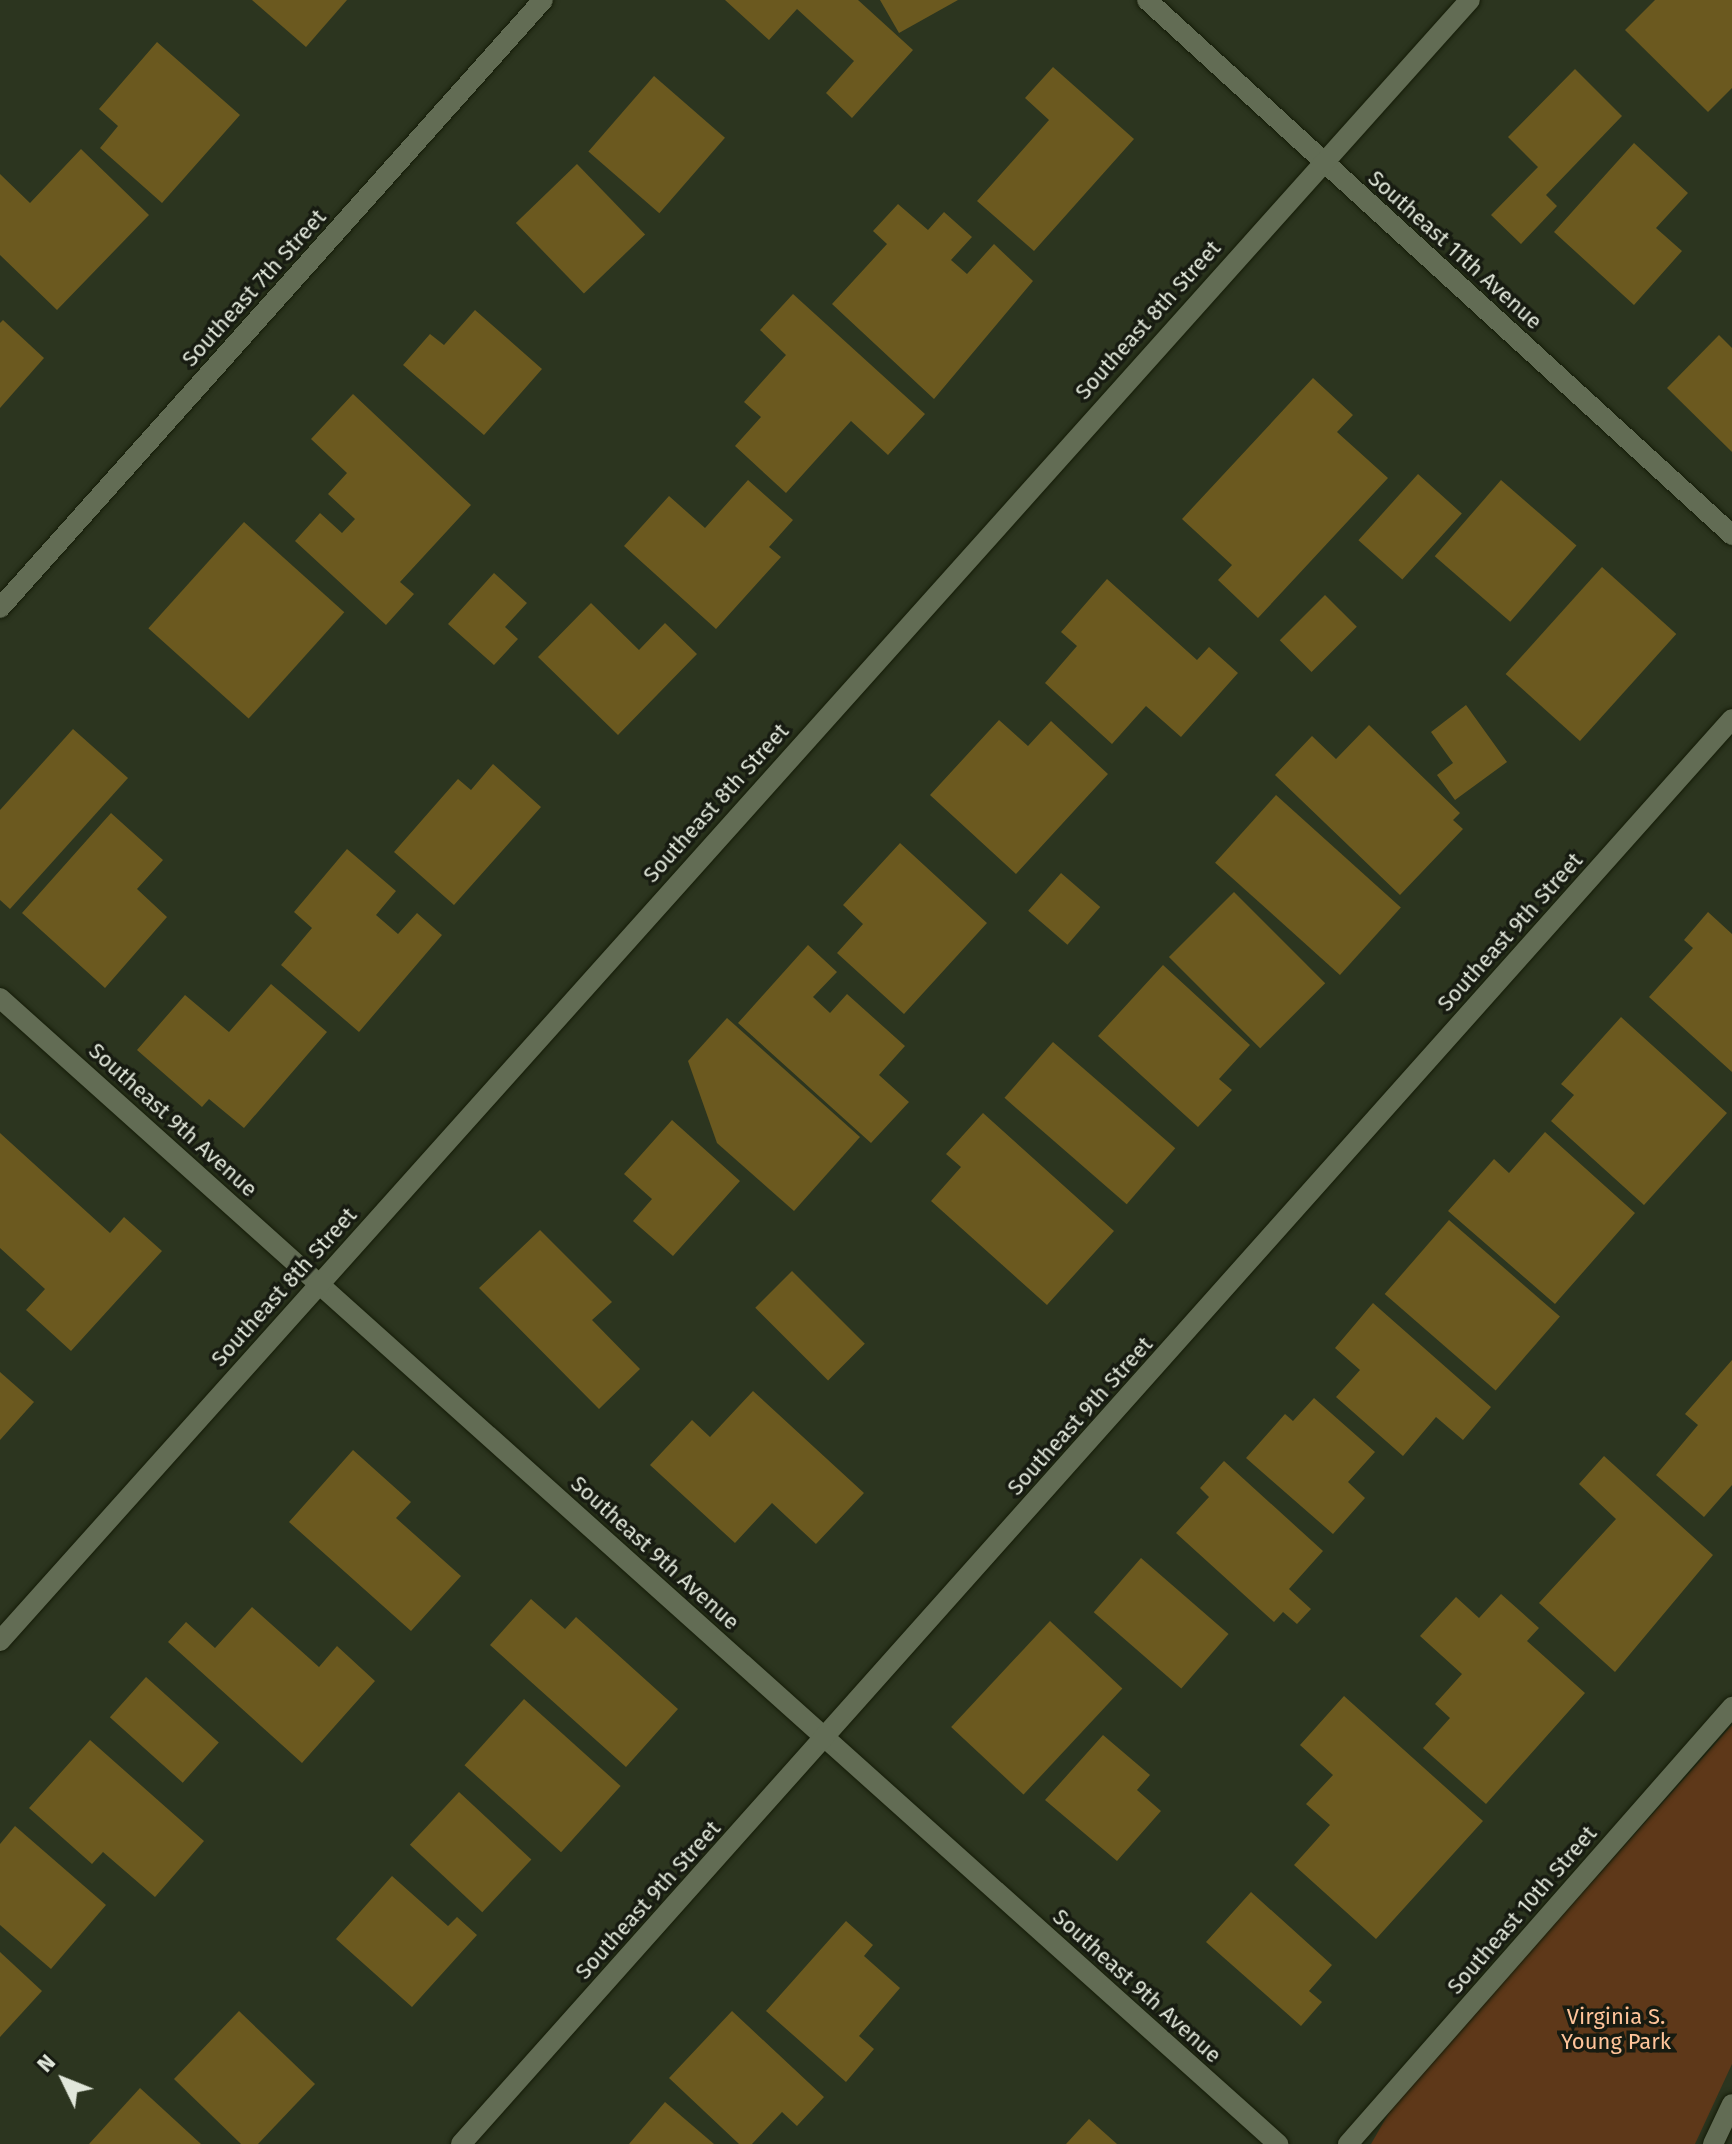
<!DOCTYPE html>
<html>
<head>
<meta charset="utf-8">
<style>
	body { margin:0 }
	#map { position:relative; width:1732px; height:2144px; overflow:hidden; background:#2c351f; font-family:"Fira Sans",sans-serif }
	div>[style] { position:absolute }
	.green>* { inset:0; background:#5e3819 }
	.building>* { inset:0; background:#6b591f; transform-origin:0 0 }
	.roads { filter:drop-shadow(0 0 2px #151c08) drop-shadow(0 0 2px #151c08) }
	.street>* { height:20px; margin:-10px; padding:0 10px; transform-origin:10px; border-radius:10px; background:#626c54 }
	span { translate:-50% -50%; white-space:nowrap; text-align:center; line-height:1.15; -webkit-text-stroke:7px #171b11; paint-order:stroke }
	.street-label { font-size:22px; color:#e1e7da }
	.park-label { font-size:22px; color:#ffc49a }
	.north { position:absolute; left:24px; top:2040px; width:80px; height:80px; -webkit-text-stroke:6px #171b11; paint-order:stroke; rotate:313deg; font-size:22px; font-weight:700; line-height:32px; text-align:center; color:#e1e7da }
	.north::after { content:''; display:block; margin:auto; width:28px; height:36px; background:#e1e7da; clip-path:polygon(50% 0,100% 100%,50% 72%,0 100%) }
</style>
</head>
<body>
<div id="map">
	<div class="green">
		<div style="clip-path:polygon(1732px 1725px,1732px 2064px,1695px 2144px,1371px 2144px,1394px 2104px)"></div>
	</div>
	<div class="building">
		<div style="clip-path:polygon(252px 0,347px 0,306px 47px)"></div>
		<div style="clip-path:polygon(725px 0,858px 0,913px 50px,852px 118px,826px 93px,854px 61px,797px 9px,769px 40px)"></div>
		<div style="clip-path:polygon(880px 0,958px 0,899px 33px)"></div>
		<div style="clip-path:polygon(1655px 0,1732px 0,1732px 88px,1708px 112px,1625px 30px)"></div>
		<div style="clip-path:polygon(157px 42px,240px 115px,162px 203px,100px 148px,118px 126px,99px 109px)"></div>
		<div style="clip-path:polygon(1053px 67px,1134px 139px,1034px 251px,977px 201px,1049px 120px,1025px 98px)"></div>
		<div style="clip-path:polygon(1575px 69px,1622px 116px,1546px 195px,1557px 206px,1521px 244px,1491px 215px,1538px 167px,1508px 137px)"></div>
		<div style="left:654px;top:76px;width:94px;height:100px;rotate:41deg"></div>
		<div style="clip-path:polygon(1634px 143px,1688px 193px,1656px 228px,1682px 251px,1634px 305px,1554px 232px)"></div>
		<div style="clip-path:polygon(81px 149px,149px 215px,57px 310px,0 255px,0 174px,30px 203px)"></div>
		<div style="left:577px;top:164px;width:98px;height:85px;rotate:46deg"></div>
		<div style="clip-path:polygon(898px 204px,928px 230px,944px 212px,972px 237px,951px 260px,967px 274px,994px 244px,1033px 281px,934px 399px,832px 304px,887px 244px,873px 231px)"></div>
		<div style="clip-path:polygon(793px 294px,925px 414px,888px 455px,851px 421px,786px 493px,735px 446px,761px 417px,744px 402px,786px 355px,760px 330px)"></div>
		<div style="clip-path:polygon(475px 310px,542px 369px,484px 435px,403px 365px,430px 334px,444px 345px)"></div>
		<div style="clip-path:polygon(3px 320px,44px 358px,0 408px,0 323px)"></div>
		<div style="clip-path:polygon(1719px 335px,1732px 348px,1732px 452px,1667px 388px)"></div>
		<div style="clip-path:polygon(1313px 378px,1353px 415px,1337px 432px,1388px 478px,1258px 618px,1218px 580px,1232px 565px,1182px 519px)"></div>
		<div style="clip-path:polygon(353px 394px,471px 505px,400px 582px,414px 594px,386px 625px,295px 541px,320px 513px,342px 533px,355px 519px,328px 494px,347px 473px,311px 439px)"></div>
		<div style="left:1418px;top:474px;width:59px;height:89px;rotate:42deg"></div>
		<div style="clip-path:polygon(748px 480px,793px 520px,769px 547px,781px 557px,716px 629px,624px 546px,669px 496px,705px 528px)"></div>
		<div style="left:1501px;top:480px;width:100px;height:101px;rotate:41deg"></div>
		<div style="left:244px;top:522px;width:135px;height:143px;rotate:42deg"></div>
		<div style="left:1602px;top:567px;width:100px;height:144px;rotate:42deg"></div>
		<div style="clip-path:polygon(494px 573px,527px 603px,505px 627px,518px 639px,494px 665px,448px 624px)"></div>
		<div style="clip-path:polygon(1107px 579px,1197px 660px,1209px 647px,1238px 673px,1181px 737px,1146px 706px,1112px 744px,1045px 683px,1077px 646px,1061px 632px)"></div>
		<div style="left:1325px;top:595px;width:45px;height:64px;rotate:45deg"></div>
		<div style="clip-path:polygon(591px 603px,639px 650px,665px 623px,697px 654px,618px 735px,538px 657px)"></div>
		<div style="clip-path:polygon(1466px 705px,1507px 762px,1455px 800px,1437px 775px,1453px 763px,1431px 732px)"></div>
		<div style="clip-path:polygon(999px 720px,1028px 746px,1051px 721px,1108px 774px,1016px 874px,930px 795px)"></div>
		<div style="clip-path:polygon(1369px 725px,1460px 813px,1453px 820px,1463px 829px,1400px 895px,1275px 775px,1312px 736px,1336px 759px)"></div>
		<div style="clip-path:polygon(73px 729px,128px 778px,10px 909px,0 900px,0 810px)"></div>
		<div style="clip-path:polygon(493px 764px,541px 807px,454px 905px,394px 852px,458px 779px,471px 790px)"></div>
		<div style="left:1276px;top:795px;width:168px;height:91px;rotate:42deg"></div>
		<div style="clip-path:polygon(111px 813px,163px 860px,137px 889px,167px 917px,105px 988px,22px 913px)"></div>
		<div style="clip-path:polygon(900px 843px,987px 923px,904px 1014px,837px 953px,863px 924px,843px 905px)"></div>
		<div style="clip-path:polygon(347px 849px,396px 891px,376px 915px,398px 934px,417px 913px,442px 935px,359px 1032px,281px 965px,312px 928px,294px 912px)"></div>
		<div style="left:1061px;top:873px;width:52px;height:50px;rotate:41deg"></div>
		<div style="left:1234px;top:892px;width:129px;height:92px;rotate:45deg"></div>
		<div style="clip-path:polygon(1708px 912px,1732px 934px,1732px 1072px,1649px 997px,1693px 948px,1684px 940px)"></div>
		<div style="clip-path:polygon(808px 945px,837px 972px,813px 997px,830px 1013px,847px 994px,905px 1046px,879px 1075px,909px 1102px,871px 1143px,738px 1023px)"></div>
		<div style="clip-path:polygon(1163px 965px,1250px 1045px,1219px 1079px,1232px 1090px,1198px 1127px,1098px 1036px)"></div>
		<div style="clip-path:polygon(271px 984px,327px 1032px,244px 1128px,209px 1099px,202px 1107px,137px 1050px,185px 995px,229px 1032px)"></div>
		<div style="clip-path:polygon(1621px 1017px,1727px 1113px,1644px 1205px,1551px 1121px,1574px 1095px,1561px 1084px)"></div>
		<div style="clip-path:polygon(727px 1018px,860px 1137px,794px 1211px,717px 1143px,688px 1061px)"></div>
		<div style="left:1053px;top:1042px;width:162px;height:74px;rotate:41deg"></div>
		<div style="clip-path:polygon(983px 1113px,1114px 1231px,1047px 1305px,931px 1201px,961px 1167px,946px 1154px)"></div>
		<div style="clip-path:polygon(672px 1120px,740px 1181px,673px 1256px,633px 1221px,652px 1199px,624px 1174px)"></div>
		<div style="clip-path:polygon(1545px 1132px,1635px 1213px,1555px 1304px,1448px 1211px,1494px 1159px,1509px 1173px)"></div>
		<div style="clip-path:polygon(0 1133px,110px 1233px,124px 1217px,162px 1251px,71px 1351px,26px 1310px,45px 1289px,0 1248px)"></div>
		<div style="left:1449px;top:1220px;width:147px;height:98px;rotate:41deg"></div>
		<div style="clip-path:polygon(540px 1230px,612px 1302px,592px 1320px,640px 1369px,599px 1409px,479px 1288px)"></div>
		<div style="left:792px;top:1271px;width:103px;height:52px;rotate:45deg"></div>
		<div style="clip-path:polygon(1373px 1303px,1491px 1407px,1463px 1440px,1436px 1417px,1403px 1456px,1336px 1397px,1360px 1370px,1335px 1348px)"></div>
		<div style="clip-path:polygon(1732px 1360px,1732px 1485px,1704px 1517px,1656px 1475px,1698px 1425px,1685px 1414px)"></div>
		<div style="clip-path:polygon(0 1372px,34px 1402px,0 1440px)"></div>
		<div style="clip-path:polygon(753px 1391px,864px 1493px,816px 1544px,772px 1503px,735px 1543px,650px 1465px,692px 1420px,710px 1437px)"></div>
		<div style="clip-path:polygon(1314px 1398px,1375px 1452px,1348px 1482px,1365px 1498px,1333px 1534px,1246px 1458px,1285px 1414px,1293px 1421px)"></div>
		<div style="clip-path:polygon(353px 1450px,411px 1502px,396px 1518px,461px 1576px,411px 1631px,289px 1522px)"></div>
		<div style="clip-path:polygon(1604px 1456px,1713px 1555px,1615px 1672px,1539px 1603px,1616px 1519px,1579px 1484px)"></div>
		<div style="clip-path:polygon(1224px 1461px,1323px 1551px,1289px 1589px,1311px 1609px,1297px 1624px,1283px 1612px,1274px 1622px,1176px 1533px,1209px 1497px,1200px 1488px)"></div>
		<div style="left:1141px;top:1558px;width:116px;height:72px;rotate:41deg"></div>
		<div style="clip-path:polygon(1501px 1594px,1539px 1628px,1527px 1641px,1585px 1693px,1486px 1804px,1423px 1748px,1450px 1718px,1435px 1704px,1462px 1674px,1420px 1636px,1456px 1597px,1479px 1618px)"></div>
		<div style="clip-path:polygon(531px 1599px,565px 1629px,576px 1617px,678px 1709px,626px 1767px,490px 1645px)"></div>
		<div style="clip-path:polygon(252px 1607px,319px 1667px,337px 1646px,375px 1681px,302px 1763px,168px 1642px,186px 1622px,215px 1648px)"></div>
		<div style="left:1050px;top:1621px;width:99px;height:145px;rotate:43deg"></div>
		<div style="left:146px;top:1677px;width:98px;height:54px;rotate:42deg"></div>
		<div style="clip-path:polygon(1344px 1696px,1483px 1821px,1376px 1939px,1294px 1865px,1330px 1825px,1306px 1804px,1333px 1775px,1300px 1745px)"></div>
		<div style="left:524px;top:1699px;width:130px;height:89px;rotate:42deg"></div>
		<div style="clip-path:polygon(1103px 1735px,1150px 1775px,1137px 1790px,1161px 1811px,1117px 1861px,1045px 1800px)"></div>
		<div style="clip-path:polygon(90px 1740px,204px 1841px,155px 1897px,103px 1852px,92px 1864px,29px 1808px)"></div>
		<div style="left:459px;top:1792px;width:99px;height:72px;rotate:43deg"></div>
		<div style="clip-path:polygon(15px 1826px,106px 1905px,51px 1969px,0 1925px,0 1844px)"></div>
		<div style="clip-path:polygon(392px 1876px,448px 1926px,457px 1917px,477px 1935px,412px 2007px,336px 1939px)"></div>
		<div style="clip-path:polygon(1251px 1892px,1332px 1965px,1309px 1991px,1322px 2002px,1301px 2026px,1206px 1942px)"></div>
		<div style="clip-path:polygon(846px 1921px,873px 1945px,864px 1956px,900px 1988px,859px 2036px,874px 2049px,846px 2082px,766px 2011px)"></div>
		<div style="clip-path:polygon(0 1952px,42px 1991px,0 2037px)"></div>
		<div style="clip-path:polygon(239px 2011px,315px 2084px,258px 2144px,241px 2144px,174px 2079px)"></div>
		<div style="clip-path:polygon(732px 2011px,824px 2097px,797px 2126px,782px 2112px,752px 2144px,739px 2144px,669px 2078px)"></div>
		<div style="clip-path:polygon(140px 2088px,201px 2144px,89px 2144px)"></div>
		<div style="clip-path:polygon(665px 2102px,714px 2144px,629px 2144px)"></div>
		<div style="clip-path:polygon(1089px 2119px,1117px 2144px,1066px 2144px)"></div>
	</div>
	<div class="roads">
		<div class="street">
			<div style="left:1147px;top:0;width:793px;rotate:42.44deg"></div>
			<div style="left:0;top:608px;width:815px;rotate:-48.23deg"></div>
			<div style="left:0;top:998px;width:1717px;rotate:41.88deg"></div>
			<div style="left:0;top:1641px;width:2203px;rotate:-48.15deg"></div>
			<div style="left:461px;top:2144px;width:1909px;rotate:-48.27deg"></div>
			<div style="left:1348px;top:2144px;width:582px;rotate:-48.69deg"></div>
			<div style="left:1713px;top:2144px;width:44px;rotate:-64.6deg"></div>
		</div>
	</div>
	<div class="street-label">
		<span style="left:1455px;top:250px;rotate:42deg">Southeast 11th Avenue</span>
		<span style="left:254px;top:288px;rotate:-48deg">Southeast 7th Street</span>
		<span style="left:1148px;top:320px;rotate:-48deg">Southeast 8th Street</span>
		<span style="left:716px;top:803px;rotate:-48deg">Southeast 8th Street</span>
		<span style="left:1510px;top:932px;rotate:-48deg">Southeast 9th Street</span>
		<span style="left:173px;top:1120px;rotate:42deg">Southeast 9th Avenue</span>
		<span style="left:284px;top:1287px;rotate:-48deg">Southeast 8th Street</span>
		<span style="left:1080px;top:1416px;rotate:-48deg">Southeast 9th Street</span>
		<span style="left:655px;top:1553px;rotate:42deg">Southeast 9th Avenue</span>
		<span style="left:648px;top:1900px;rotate:-48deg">Southeast 9th Street</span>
		<span style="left:1522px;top:1910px;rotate:-49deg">Southeast 10th Street</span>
		<span style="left:1137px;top:1986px;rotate:42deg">Southeast 9th Avenue</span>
	</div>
	<div class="park-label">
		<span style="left:1616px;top:2029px">Virginia S.<br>Young Park</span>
	</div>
	<div class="north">N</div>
</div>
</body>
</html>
